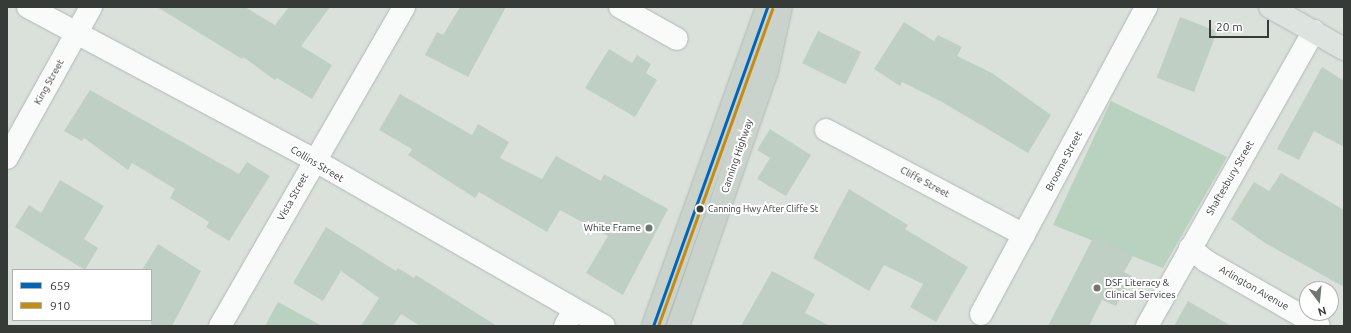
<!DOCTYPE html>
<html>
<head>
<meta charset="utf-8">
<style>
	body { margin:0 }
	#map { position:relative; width:1351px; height:333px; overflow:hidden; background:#dae1db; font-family:Ubuntu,sans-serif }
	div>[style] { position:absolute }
	.green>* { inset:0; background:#b9d2bf }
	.building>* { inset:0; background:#c0cfc4; transform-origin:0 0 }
	.roads { filter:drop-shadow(0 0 1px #b2b8b3) drop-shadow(0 0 1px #b2b8b3) }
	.minor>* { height:22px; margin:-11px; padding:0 11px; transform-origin:11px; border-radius:11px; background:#f9fafa }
	.major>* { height:22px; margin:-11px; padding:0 11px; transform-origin:11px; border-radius:11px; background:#dde3de }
	.highway>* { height:22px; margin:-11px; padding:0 11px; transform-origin:11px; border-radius:11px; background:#c9d3cc }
	.bus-1>* { height:3px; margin:-1.5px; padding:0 1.5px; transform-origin:1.5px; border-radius:1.5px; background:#0065bd }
	.bus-2>* { height:3px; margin:-1.5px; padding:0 1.5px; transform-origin:1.5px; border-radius:1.5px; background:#c78b0e }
	.dots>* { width:11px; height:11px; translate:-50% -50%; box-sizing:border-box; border:2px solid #fff; border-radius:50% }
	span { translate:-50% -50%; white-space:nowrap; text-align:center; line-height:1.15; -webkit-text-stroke:4px #fff; paint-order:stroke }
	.bus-label { font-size:9px; color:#363b37 }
	.left { translate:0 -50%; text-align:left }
	.street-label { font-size:10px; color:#363b37 }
	.poi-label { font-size:10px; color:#363b37 }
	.right { translate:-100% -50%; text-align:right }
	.frame { position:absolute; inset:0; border:8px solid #363b37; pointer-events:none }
	.legend { position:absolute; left:12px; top:269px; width:140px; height:52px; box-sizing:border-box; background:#fff; border:1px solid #afb1af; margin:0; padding:5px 7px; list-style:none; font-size:12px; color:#363b37 }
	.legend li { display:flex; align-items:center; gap:8px; height:20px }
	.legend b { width:20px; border:1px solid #afb1af }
	.north { position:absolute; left:1299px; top:281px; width:40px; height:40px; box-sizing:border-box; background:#fff; border:1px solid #afb1af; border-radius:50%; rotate:164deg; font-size:11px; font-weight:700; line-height:16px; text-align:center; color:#363b37 }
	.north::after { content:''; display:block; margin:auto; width:14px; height:18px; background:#6f7570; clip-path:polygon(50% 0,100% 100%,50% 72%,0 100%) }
	.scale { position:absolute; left:1209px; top:20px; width:60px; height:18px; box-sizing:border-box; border:2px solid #363b37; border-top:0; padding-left:5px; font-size:12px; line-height:14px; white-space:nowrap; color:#363b37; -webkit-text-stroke:3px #fff; paint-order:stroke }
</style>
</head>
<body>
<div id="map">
	<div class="green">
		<div style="clip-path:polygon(1111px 101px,1227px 157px,1163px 268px,1053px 225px)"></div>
		<div style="clip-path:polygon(278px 302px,322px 326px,265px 326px)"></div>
	</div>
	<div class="building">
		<div style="clip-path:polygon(157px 7px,245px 7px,275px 25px,289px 7px,330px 7px,301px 46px,332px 65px,312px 99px,277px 78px,275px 80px,243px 57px,242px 59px)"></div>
		<div style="clip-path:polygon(460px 7px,506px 7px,468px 77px,425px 55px,437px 32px,443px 35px)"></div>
		<div style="left:1180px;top:17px;width:40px;height:65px;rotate:21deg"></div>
		<div style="clip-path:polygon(904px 22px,934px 41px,938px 35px,962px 47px,957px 56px,992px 73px,1051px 115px,1028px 153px,942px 102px,902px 82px,900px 86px,874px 69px)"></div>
		<div style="left:818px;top:31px;width:48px;height:36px;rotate:26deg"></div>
		<div style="clip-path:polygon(609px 49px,632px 63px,637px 55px,651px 64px,646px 73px,657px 80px,635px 117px,585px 88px)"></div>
		<div style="clip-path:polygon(1322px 67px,1344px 81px,1344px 147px,1314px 131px,1299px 160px,1277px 149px)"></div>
		<div style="clip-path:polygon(90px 90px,239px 174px,247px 162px,270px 176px,229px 241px,206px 227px,209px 222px,170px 198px,175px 189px,132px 163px,128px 170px,84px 138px,82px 141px,64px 131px)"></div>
		<div style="clip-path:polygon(400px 94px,472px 135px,478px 124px,509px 142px,500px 158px,542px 179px,556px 156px,601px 181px,604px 174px,668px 209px,623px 295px,586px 273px,608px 236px,560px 210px,547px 232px,479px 192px,475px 198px,408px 155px,412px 149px,379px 130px)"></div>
		<div style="clip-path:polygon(770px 129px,811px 155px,786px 196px,757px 179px,770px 158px,757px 150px)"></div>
		<div style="clip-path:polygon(1281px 173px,1344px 210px,1344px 287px,1265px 243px,1231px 219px,1254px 182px,1269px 191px)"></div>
		<div style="clip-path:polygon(60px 180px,104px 206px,84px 239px,98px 248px,85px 270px,15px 227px,29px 205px,41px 213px)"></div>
		<div style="clip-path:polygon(849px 189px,908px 225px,905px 229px,968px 267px,936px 322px,910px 307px,923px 284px,884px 265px,869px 291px,813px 258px)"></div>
		<div style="clip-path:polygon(326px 227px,396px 271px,398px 268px,414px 278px,416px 275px,497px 326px,420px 326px,401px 314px,393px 326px,361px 326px,379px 298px,341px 271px,323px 301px,293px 283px)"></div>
		<div style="clip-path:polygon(1094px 236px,1133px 256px,1124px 272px,1132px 276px,1116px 306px,1102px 300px,1089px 326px,1048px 326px)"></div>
		<div style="clip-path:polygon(158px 244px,201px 271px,172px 326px,151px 326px,151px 270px,142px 270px)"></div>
		<div style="clip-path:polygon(772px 271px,815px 294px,805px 313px,830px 326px,741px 326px)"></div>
		<div style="clip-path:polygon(1188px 301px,1231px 326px,1174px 326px)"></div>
	</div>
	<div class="roads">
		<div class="minor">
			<div style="left:28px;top:7px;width:324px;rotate:28.1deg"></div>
			<div style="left:314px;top:160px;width:334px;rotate:29.8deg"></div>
			<div style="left:620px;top:7px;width:65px;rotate:29.3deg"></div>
			<div style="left:826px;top:130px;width:224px;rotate:27.9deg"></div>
			<div style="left:7px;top:158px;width:173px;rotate:-60.9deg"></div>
			<div style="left:1190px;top:248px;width:21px;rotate:39deg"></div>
			<div style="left:1206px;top:261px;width:130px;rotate:29.9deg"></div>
			<div style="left:981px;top:314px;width:349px;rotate:-61.7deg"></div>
			<div style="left:220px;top:326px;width:368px;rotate:-60deg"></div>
			<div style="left:565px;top:326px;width:18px;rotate:-61deg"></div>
			<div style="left:1147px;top:326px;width:339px;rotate:-60.5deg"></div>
		</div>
		<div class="major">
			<div style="left:1270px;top:7px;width:85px;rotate:29.6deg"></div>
		</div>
		<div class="highway">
			<div style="left:653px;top:326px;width:339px;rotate:-70.3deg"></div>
			<div style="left:678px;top:326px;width:270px;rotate:-70.8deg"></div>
			<div style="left:767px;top:71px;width:66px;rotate:-77.7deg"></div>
		</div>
	</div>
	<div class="bus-1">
		<div style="left:653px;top:326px;width:339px;rotate:-70.3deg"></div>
	</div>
	<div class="bus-2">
		<div style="left:658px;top:326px;width:337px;rotate:-70.2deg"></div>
	</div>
	<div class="dots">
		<div style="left:700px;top:209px;background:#363b37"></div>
		<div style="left:649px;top:228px;background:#6f7570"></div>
		<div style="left:1097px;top:288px;background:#6f7570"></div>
	</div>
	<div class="bus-label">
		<span class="left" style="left:708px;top:209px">Canning Hwy After Cliffe St</span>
	</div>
	<div class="street-label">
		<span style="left:49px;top:82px;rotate:-61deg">King Street</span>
		<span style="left:737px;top:156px;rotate:-71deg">Canning Highway</span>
		<span style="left:1064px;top:161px;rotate:-62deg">Broome Street</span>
		<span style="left:317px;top:164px;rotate:31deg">Collins Street</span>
		<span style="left:1230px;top:178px;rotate:-60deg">Shaftesbury Street</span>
		<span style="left:925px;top:182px;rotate:28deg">Cliffe Street</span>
		<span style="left:293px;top:197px;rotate:-61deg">Vista Street</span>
		<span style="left:1254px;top:288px;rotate:30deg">Arlington Avenue</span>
	</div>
	<div class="poi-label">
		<span class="right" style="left:641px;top:228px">White Frame</span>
		<span class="left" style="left:1105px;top:288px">DSF Literacy &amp;<br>Clinical Services</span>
	</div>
	<div class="frame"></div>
	<ul class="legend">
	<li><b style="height:5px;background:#0065bd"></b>659</li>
	<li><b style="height:5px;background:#c78b0e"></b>910</li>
	</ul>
	<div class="north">N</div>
	<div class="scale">20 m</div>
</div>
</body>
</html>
